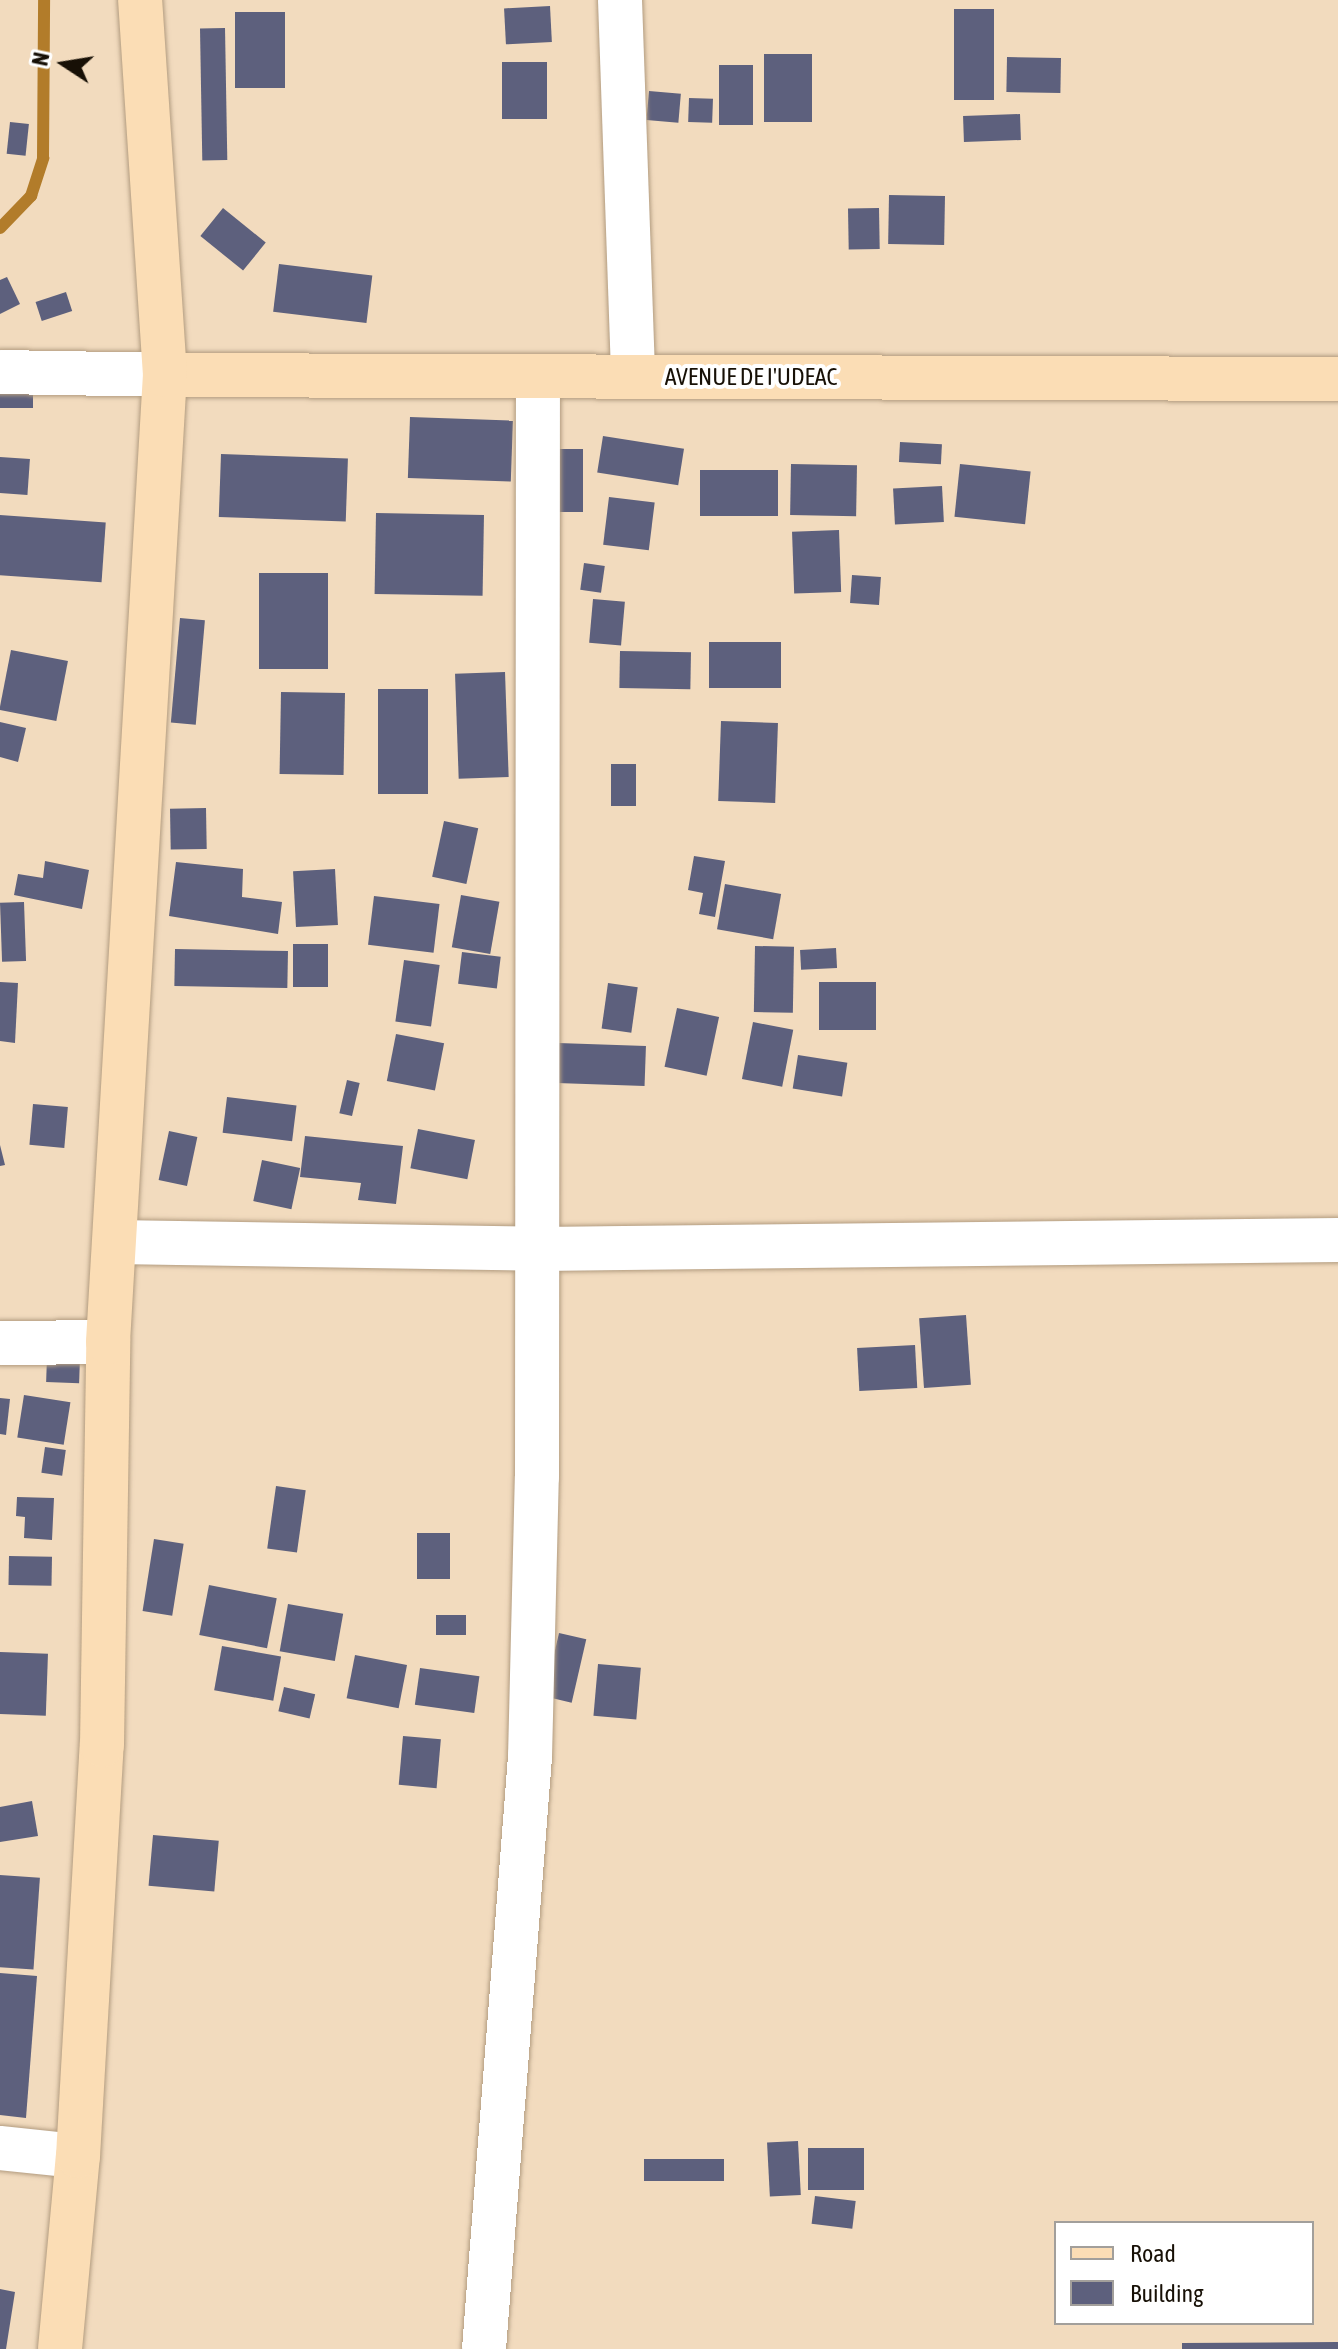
<!DOCTYPE html>
<html>
<head>
<meta charset="utf-8">
<style>
	body { margin:0 }
	#map { position:relative; width:1338px; height:2349px; overflow:hidden; background:#f2dbbe; font-family:"Asap Condensed",sans-serif }
	div>[style] { position:absolute }
	.stream>* { height:12px; margin:-6px; padding:0 6px; transform-origin:6px; border-radius:6px; background:#b27c2a }
	.building>* { inset:0; background:#5d607d; transform-origin:0 0 }
	.roads { filter:drop-shadow(0 0 2px #b29c80) drop-shadow(0 0 2px #b29c80) }
	.minor>* { height:44px; margin:-22px; padding:0 22px; transform-origin:22px; border-radius:22px; background:#fff }
	.major>* { height:44px; margin:-22px; padding:0 22px; transform-origin:22px; border-radius:22px; background:#fbddb5 }
	span { translate:-50% -50%; white-space:nowrap; text-align:center; line-height:1.15; -webkit-text-stroke:8px #fff; paint-order:stroke }
	.street-label { font-size:24px; color:#171006 }
	.legend { position:absolute; left:1054px; top:2221px; width:260px; height:104px; box-sizing:border-box; background:#fff; border:2px solid #a29f9b; margin:0; padding:10px 14px; list-style:none; font-size:24px; color:#171006 }
	.legend li { display:flex; align-items:center; gap:16px; height:40px }
	.legend b { width:40px; border:2px solid #a29f9b }
	.north { position:absolute; left:24px; top:24px; width:80px; height:80px; -webkit-text-stroke:6px #fff; paint-order:stroke; rotate:282deg; font-size:22px; font-weight:700; line-height:32px; text-align:center; color:#171006 }
	.north::after { content:''; display:block; margin:auto; width:28px; height:36px; background:#171006; clip-path:polygon(50% 0,100% 100%,50% 72%,0 100%) }
</style>
</head>
<body>
<div id="map">
	<div class="stream">
		<div style="left:0;top:228px;width:45px;rotate:-45.9deg"></div>
		<div style="left:31px;top:196px;width:40px;rotate:-72deg"></div>
		<div style="left:43px;top:158px;width:158px;rotate:-89.6deg"></div>
	</div>
	<div class="building">
		<div style="left:550px;top:6px;width:36px;height:46px;rotate:87deg"></div>
		<div style="left:954px;top:9px;width:40px;height:91px"></div>
		<div style="left:285px;top:12px;width:76px;height:50px;rotate:90deg"></div>
		<div style="left:225px;top:28px;width:132px;height:25px;rotate:89deg"></div>
		<div style="left:812px;top:54px;width:68px;height:48px;rotate:90deg"></div>
		<div style="left:1007px;top:57px;width:54px;height:35px;rotate:1deg"></div>
		<div style="left:502px;top:62px;width:45px;height:57px"></div>
		<div style="left:753px;top:65px;width:60px;height:34px;rotate:90deg"></div>
		<div style="left:649px;top:91px;width:32px;height:29px;rotate:5deg"></div>
		<div style="left:689px;top:98px;width:24px;height:24px;rotate:2deg"></div>
		<div style="left:1020px;top:114px;width:26px;height:57px;rotate:88deg"></div>
		<div style="left:10px;top:122px;width:19px;height:32px;rotate:6deg"></div>
		<div style="left:889px;top:195px;width:56px;height:49px;rotate:1deg"></div>
		<div style="left:223px;top:208px;width:55px;height:36px;rotate:39deg"></div>
		<div style="left:879px;top:208px;width:41px;height:31px;rotate:89deg"></div>
		<div style="left:279px;top:264px;width:94px;height:48px;rotate:7deg"></div>
		<div style="clip-path:polygon(7px 277px,20px 304px,0 314px,0 280px)"></div>
		<div style="left:66px;top:292px;width:20px;height:32px;rotate:72deg"></div>
		<div style="left:0;top:379px;width:33px;height:29px"></div>
		<div style="left:410px;top:417px;width:103px;height:61px;rotate:2deg"></div>
		<div style="left:603px;top:436px;width:82px;height:37px;rotate:9deg"></div>
		<div style="left:900px;top:442px;width:42px;height:20px;rotate:3deg"></div>
		<div style="left:555px;top:449px;width:28px;height:63px"></div>
		<div style="left:221px;top:454px;width:127px;height:63px;rotate:2deg"></div>
		<div style="left:0;top:457px;width:30px;height:36px;rotate:4deg"></div>
		<div style="left:791px;top:464px;width:66px;height:51px;rotate:1deg"></div>
		<div style="left:960px;top:464px;width:71px;height:53px;rotate:6deg"></div>
		<div style="left:700px;top:470px;width:78px;height:46px"></div>
		<div style="left:942px;top:486px;width:36px;height:49px;rotate:87deg"></div>
		<div style="left:609px;top:497px;width:46px;height:48px;rotate:7deg"></div>
		<div style="left:376px;top:513px;width:108px;height:81px;rotate:1deg"></div>
		<div style="left:0;top:515px;width:106px;height:60px;rotate:4deg"></div>
		<div style="left:839px;top:530px;width:62px;height:47px;rotate:88deg"></div>
		<div style="left:584px;top:563px;width:21px;height:27px;rotate:8deg"></div>
		<div style="left:259px;top:573px;width:69px;height:96px"></div>
		<div style="left:852px;top:575px;width:29px;height:28px;rotate:4deg"></div>
		<div style="left:593px;top:599px;width:32px;height:44px;rotate:5deg"></div>
		<div style="left:180px;top:618px;width:25px;height:105px;rotate:5deg"></div>
		<div style="left:781px;top:642px;width:46px;height:72px;rotate:90deg"></div>
		<div style="left:11px;top:650px;width:58px;height:61px;rotate:11deg"></div>
		<div style="left:620px;top:651px;width:71px;height:37px;rotate:1deg"></div>
		<div style="left:505px;top:672px;width:105px;height:50px;rotate:88deg"></div>
		<div style="left:378px;top:689px;width:50px;height:105px"></div>
		<div style="left:281px;top:692px;width:64px;height:82px;rotate:1deg"></div>
		<div style="left:721px;top:721px;width:57px;height:80px;rotate:2deg"></div>
		<div style="clip-path:polygon(0 722px,26px 728px,18px 762px,0 757px)"></div>
		<div style="left:611px;top:764px;width:25px;height:42px"></div>
		<div style="left:206px;top:808px;width:41px;height:36px;rotate:89deg"></div>
		<div style="left:444px;top:821px;width:35px;height:57px;rotate:12deg"></div>
		<div style="clip-path:polygon(694px 856px,725px 861px,715px 917px,699px 914px,703px 893px,688px 890px)"></div>
		<div style="clip-path:polygon(45px 861px,89px 870px,82px 909px,14px 895px,18px 874px,43px 878px)"></div>
		<div style="clip-path:polygon(176px 862px,243px 869px,242px 897px,282px 902px,278px 934px,169px 916px)"></div>
		<div style="left:335px;top:869px;width:56px;height:42px;rotate:87deg"></div>
		<div style="left:725px;top:884px;width:57px;height:46px;rotate:10deg"></div>
		<div style="left:461px;top:895px;width:39px;height:53px;rotate:10deg"></div>
		<div style="left:374px;top:896px;width:66px;height:49px;rotate:7deg"></div>
		<div style="left:24px;top:902px;width:59px;height:24px;rotate:88deg"></div>
		<div style="left:293px;top:944px;width:35px;height:43px"></div>
		<div style="left:755px;top:946px;width:39px;height:66px;rotate:1deg"></div>
		<div style="left:836px;top:948px;width:20px;height:36px;rotate:87deg"></div>
		<div style="left:175px;top:949px;width:113px;height:37px;rotate:1deg"></div>
		<div style="left:462px;top:952px;width:39px;height:32px;rotate:7deg"></div>
		<div style="left:404px;top:960px;width:36px;height:62px;rotate:8deg"></div>
		<div style="clip-path:polygon(0 982px,18px 983px,15px 1043px,0 1041px)"></div>
		<div style="left:819px;top:982px;width:57px;height:48px"></div>
		<div style="left:608px;top:983px;width:30px;height:46px;rotate:8deg"></div>
		<div style="left:677px;top:1008px;width:43px;height:60px;rotate:12deg"></div>
		<div style="left:753px;top:1022px;width:41px;height:58px;rotate:11deg"></div>
		<div style="left:396px;top:1034px;width:49px;height:48px;rotate:11deg"></div>
		<div style="left:558px;top:1043px;width:88px;height:40px;rotate:2deg"></div>
		<div style="left:798px;top:1055px;width:50px;height:34px;rotate:9deg"></div>
		<div style="left:347px;top:1080px;width:13px;height:34px;rotate:13deg"></div>
		<div style="left:227px;top:1097px;width:70px;height:36px;rotate:7deg"></div>
		<div style="left:33px;top:1104px;width:35px;height:41px;rotate:5deg"></div>
		<div style="left:418px;top:1129px;width:58px;height:40px;rotate:11deg"></div>
		<div style="left:169px;top:1131px;width:29px;height:50px;rotate:12deg"></div>
		<div style="clip-path:polygon(305px 1136px,403px 1146px,396px 1204px,358px 1200px,361px 1183px,300px 1177px)"></div>
		<div style="clip-path:polygon(0 1145px,5px 1165px,0 1166px)"></div>
		<div style="left:262px;top:1160px;width:39px;height:42px;rotate:12deg"></div>
		<div style="left:966px;top:1315px;width:70px;height:47px;rotate:86deg"></div>
		<div style="left:915px;top:1345px;width:43px;height:58px;rotate:87deg"></div>
		<div style="left:47px;top:1357px;width:33px;height:25px;rotate:2deg"></div>
		<div style="left:24px;top:1395px;width:47px;height:43px;rotate:9deg"></div>
		<div style="clip-path:polygon(0 1398px,10px 1399px,6px 1435px,0 1434px)"></div>
		<div style="left:45px;top:1447px;width:21px;height:26px;rotate:8deg"></div>
		<div style="left:276px;top:1486px;width:30px;height:63px;rotate:8deg"></div>
		<div style="clip-path:polygon(17px 1497px,54px 1498px,52px 1540px,24px 1538px,25px 1517px,16px 1516px)"></div>
		<div style="left:417px;top:1533px;width:33px;height:46px"></div>
		<div style="left:154px;top:1539px;width:30px;height:73px;rotate:9deg"></div>
		<div style="left:9px;top:1556px;width:43px;height:29px;rotate:1deg"></div>
		<div style="left:209px;top:1585px;width:69px;height:51px;rotate:11deg"></div>
		<div style="left:288px;top:1604px;width:56px;height:48px;rotate:10deg"></div>
		<div style="left:466px;top:1615px;width:20px;height:30px;rotate:90deg"></div>
		<div style="left:559px;top:1633px;width:28px;height:65px;rotate:13deg"></div>
		<div style="left:222px;top:1646px;width:60px;height:45px;rotate:10deg"></div>
		<div style="left:0;top:1652px;width:48px;height:62px;rotate:2deg"></div>
		<div style="left:355px;top:1655px;width:53px;height:44px;rotate:11deg"></div>
		<div style="left:598px;top:1664px;width:43px;height:52px;rotate:5deg"></div>
		<div style="left:420px;top:1668px;width:60px;height:37px;rotate:8deg"></div>
		<div style="left:284px;top:1687px;width:32px;height:25px;rotate:13deg"></div>
		<div style="left:403px;top:1736px;width:38px;height:49px;rotate:5deg"></div>
		<div style="clip-path:polygon(32px 1801px,38px 1836px,0 1842px,0 1807px)"></div>
		<div style="left:153px;top:1835px;width:66px;height:51px;rotate:5deg"></div>
		<div style="left:0;top:1875px;width:40px;height:92px;rotate:4deg"></div>
		<div style="clip-path:polygon(0 1973px,37px 1976px,26px 2118px,0 2115px)"></div>
		<div style="left:798px;top:2141px;width:54px;height:31px;rotate:87deg"></div>
		<div style="left:808px;top:2148px;width:56px;height:42px"></div>
		<div style="left:724px;top:2159px;width:22px;height:80px;rotate:90deg"></div>
		<div style="left:815px;top:2196px;width:41px;height:28px;rotate:7deg"></div>
		<div style="clip-path:polygon(0 2289px,15px 2292px,6px 2349px,0 2349px)"></div>
		<div style="clip-path:polygon(1338px 2342px,1338px 2349px,1182px 2349px,1182px 2343px)"></div>
	</div>
	<div class="roads">
		<div class="minor">
			<div style="left:620px;top:0;width:377px;rotate:88deg"></div>
			<div style="left:0;top:372px;width:165px;rotate:1deg"></div>
			<div style="left:115px;top:1242px;width:425px;rotate:0.9deg"></div>
			<div style="left:540px;top:1249px;width:798px;rotate:-0.65deg"></div>
			<div style="left:0;top:1343px;width:108px;rotate:-0.5deg"></div>
			<div style="left:0;top:2148px;width:78px;rotate:5.9deg"></div>
			<div style="left:484px;top:2349px;width:594px;rotate:-85.56deg"></div>
			<div style="left:530px;top:1757px;width:280px;rotate:-88.6deg"></div>
			<div style="left:537px;top:1477px;width:1100px;rotate:-89.95deg"></div>
		</div>
		<div class="major">
			<div style="left:165px;top:375px;width:1173px;rotate:0.2deg"></div>
			<div style="left:60px;top:2349px;width:194px;rotate:-84.7deg"></div>
			<div style="left:78px;top:2156px;width:412px;rotate:-86.7deg"></div>
			<div style="left:102px;top:1745px;width:403px;rotate:-89.1deg"></div>
			<div style="left:108px;top:1342px;width:969px;rotate:-86.63deg"></div>
			<div style="left:165px;top:375px;width:376px;rotate:-93.8deg"></div>
		</div>
	</div>
	<div class="street-label">
		<span style="left:751px;top:377px">AVENUE DE I'UDEAC</span>
	</div>
	<ul class="legend">
	<li><b style="height:10px;background:#fbddb5"></b>Road</li>
	<li><b style="height:22px;background:#5d607d"></b>Building</li>
	</ul>
	<div class="north">N</div>
</div>
</body>
</html>
